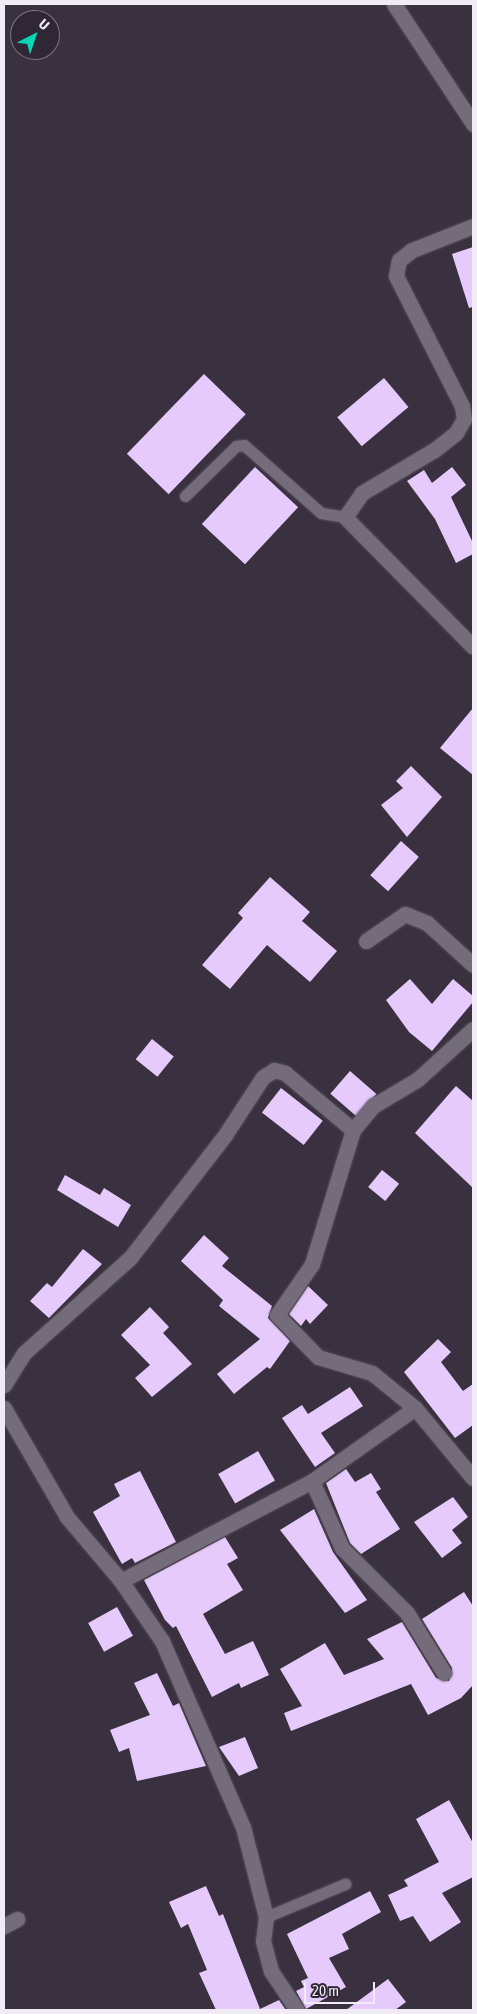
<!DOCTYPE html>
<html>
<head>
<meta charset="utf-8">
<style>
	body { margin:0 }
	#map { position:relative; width:477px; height:2014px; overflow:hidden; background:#39313f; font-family:"Asap Condensed",sans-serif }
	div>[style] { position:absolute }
	.building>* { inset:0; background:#e5cafb; transform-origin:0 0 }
	.roads { filter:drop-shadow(0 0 1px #564f5c) drop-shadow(0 0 1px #564f5c) }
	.lane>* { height:11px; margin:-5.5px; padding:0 5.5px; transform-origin:5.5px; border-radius:5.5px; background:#746b7b }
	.street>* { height:15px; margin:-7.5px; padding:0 7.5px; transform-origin:7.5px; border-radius:7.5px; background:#746b7b }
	span { translate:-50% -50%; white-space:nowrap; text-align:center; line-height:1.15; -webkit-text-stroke:5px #2f2735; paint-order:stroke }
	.frame { position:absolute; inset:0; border:5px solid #f0ebf4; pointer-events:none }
	.north { position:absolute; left:10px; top:10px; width:50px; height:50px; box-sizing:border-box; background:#2f2735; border:1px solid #7c7581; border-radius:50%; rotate:41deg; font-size:14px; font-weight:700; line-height:20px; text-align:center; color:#f0ebf4 }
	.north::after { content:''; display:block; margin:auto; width:18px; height:22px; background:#09d5b5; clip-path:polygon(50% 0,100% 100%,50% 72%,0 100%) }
	.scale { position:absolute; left:304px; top:1982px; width:71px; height:22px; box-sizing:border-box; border:2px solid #f0ebf4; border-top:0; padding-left:6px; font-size:15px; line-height:18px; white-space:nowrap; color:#f0ebf4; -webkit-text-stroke:4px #2f2735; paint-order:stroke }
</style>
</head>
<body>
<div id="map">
	<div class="building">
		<div style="clip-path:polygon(473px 247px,473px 307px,469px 308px,452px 254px)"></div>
		<div style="left:204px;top:374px;width:58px;height:111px;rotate:44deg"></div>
		<div style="left:384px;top:378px;width:38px;height:61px;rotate:50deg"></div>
		<div style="left:255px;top:467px;width:59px;height:78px;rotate:43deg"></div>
		<div style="clip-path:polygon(452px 467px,466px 485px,451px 497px,473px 543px,473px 554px,456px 563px,435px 519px,407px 481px,424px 470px,432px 483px)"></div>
		<div style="clip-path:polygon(473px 708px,473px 775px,440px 748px)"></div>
		<div style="clip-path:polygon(411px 766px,442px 797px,407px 837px,381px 805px,403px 788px,396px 781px)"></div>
		<div style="left:401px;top:841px;width:24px;height:46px;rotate:42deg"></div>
		<div style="clip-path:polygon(270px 877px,310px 912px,302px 921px,337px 951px,310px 982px,267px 945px,230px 989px,202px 965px,243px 918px,238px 913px)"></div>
		<div style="clip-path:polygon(410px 979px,432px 1004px,453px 979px,473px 996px,473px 1002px,432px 1051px,409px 1032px,386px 1000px)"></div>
		<div style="left:152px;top:1039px;width:28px;height:26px;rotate:39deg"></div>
		<div style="left:350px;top:1071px;width:35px;height:30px;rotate:41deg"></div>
		<div style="clip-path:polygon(456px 1086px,473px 1101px,473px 1188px,415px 1133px)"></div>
		<div style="left:281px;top:1088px;width:53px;height:31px;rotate:38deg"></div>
		<div style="left:382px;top:1170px;width:22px;height:22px;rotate:39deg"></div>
		<div style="clip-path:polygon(65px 1175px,100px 1195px,104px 1188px,131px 1205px,118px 1227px,57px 1190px)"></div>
		<div style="clip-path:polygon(204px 1235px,229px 1258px,222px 1266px,272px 1306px,268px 1318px,290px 1341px,270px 1369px,267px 1367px,234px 1394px,217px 1374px,260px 1339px,219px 1306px,223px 1300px,181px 1261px)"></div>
		<div style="clip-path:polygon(83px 1249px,102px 1264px,49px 1318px,30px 1301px,47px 1283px,52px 1287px)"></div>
		<div style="clip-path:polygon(308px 1286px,328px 1305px,310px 1324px,306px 1319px,301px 1326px,289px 1314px)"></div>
		<div style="clip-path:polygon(150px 1307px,169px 1327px,163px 1333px,192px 1364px,152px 1397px,135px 1378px,150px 1365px,121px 1335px)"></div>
		<div style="clip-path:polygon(438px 1339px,451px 1352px,441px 1362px,463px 1391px,473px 1384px,473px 1425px,455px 1438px,404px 1372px)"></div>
		<div style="clip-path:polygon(350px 1387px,363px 1406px,321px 1433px,335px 1453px,315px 1467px,282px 1418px,302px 1405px,308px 1414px)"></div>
		<div style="left:258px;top:1451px;width:34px;height:46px;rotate:60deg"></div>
		<div style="clip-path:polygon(346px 1469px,355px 1482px,371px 1473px,381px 1489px,376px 1492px,400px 1529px,361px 1554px,350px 1543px,326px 1483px)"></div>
		<div style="clip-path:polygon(140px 1471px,176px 1542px,135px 1563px,132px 1558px,122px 1564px,93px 1512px,120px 1496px,114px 1484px)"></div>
		<div style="clip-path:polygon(453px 1497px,468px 1517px,452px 1530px,462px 1543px,442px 1558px,414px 1522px)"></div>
		<div style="clip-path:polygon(314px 1509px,333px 1552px,367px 1600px,345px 1613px,280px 1530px)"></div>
		<div style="clip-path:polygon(225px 1537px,238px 1558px,227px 1564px,243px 1590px,203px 1614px,225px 1654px,253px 1641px,269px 1675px,241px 1688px,239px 1683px,212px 1697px,176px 1626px,173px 1628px,165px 1620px,144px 1580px)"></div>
		<div style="clip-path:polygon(464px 1592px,473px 1606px,473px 1685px,461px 1698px,428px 1715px,411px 1684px,291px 1731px,284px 1713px,302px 1706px,280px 1669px,325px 1643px,344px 1675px,384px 1659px,367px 1639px,402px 1622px,436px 1678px,449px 1681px,452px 1668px,422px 1619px)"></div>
		<div style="left:117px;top:1607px;width:33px;height:33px;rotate:61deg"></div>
		<div style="clip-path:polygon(157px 1673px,173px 1706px,179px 1703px,206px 1766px,137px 1781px,129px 1748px,119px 1752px,110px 1730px,150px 1715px,134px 1683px)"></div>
		<div style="clip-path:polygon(245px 1737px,258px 1768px,239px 1776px,219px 1747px)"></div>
		<div style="clip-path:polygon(449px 1800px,473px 1843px,473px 1877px,442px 1893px,461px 1922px,430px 1942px,413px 1916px,400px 1921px,388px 1895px,408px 1886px,404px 1880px,439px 1862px,416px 1819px)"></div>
		<div style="clip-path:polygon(206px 1886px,219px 1916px,223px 1914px,260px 2009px,279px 2000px,286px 2010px,216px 2010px,199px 1973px,207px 1970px,188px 1924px,181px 1928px,169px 1902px)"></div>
		<div style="clip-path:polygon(370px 1891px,381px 1912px,342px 1934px,349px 1949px,329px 1958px,346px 1987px,306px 2009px,296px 1991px,304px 1987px,301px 1981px,308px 1978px,287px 1934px)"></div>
		<div style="clip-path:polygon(388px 1979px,406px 2002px,395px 2010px,346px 2010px)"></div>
	</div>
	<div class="roads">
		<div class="lane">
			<div style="left:185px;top:496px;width:71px;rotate:-44.4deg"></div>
			<div style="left:236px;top:446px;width:8px;rotate:-7deg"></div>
			<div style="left:244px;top:445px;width:103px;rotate:41.4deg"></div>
			<div style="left:321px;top:513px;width:24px;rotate:9deg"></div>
			<div style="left:266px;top:1917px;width:86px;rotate:-22.7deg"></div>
		</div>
		<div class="street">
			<div style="left:394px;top:4px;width:144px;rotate:56.6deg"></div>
			<div style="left:473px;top:226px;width:66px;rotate:158.5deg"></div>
			<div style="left:412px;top:250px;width:16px;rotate:142deg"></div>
			<div style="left:399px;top:260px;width:16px;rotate:101deg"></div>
			<div style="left:396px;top:276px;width:146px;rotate:63.1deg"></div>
			<div style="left:462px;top:406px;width:13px;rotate:81deg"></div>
			<div style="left:464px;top:419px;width:16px;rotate:120deg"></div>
			<div style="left:456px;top:433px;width:28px;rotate:142deg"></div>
			<div style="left:434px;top:450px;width:84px;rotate:149.2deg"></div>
			<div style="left:362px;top:493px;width:29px;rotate:125deg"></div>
			<div style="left:345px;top:517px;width:182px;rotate:45.4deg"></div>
			<div style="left:366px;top:941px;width:47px;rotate:-34.7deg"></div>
			<div style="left:405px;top:914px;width:24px;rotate:22deg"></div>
			<div style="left:427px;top:923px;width:62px;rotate:42.4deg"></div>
			<div style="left:4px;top:1385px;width:38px;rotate:-58deg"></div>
			<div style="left:24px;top:1353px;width:142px;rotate:-41.9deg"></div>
			<div style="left:130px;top:1258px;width:155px;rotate:-52.3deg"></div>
			<div style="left:225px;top:1135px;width:69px;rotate:-56.8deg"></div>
			<div style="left:263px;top:1077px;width:13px;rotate:-32deg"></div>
			<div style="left:274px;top:1070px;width:11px;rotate:15deg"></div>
			<div style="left:285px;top:1073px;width:89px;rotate:40deg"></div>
			<div style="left:353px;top:1130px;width:31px;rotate:-50deg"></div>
			<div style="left:373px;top:1106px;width:52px;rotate:-31deg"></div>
			<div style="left:418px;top:1079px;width:74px;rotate:-42.3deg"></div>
			<div style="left:4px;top:1408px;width:126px;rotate:60deg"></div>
			<div style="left:67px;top:1517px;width:84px;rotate:49.8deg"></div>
			<div style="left:121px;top:1581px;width:73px;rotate:55.7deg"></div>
			<div style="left:162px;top:1641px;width:203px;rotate:66.5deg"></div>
			<div style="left:243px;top:1827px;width:93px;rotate:75.7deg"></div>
			<div style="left:266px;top:1917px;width:24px;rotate:97deg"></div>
			<div style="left:263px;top:1941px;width:31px;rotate:75deg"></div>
			<div style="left:271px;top:1971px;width:47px;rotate:56.3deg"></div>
			<div style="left:415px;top:1408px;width:91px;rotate:50.4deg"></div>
			<div style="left:312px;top:1481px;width:73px;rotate:65.9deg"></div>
			<div style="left:342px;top:1548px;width:92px;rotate:45deg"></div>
			<div style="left:407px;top:1613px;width:70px;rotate:58.3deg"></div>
			<div style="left:121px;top:1581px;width:216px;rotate:-27.6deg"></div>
			<div style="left:312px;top:1481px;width:126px;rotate:-35.3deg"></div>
			<div style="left:415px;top:1408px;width:55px;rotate:-140.9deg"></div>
			<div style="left:372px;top:1373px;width:56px;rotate:-163.5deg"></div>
			<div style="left:318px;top:1357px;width:59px;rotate:-134.3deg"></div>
			<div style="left:277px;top:1315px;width:62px;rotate:-55.5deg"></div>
			<div style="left:312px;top:1264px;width:140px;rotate:-73deg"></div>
			<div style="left:4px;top:1926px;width:15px;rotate:-28deg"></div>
		</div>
	</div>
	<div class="frame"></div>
	<div class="north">U</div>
	<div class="scale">20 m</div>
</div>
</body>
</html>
